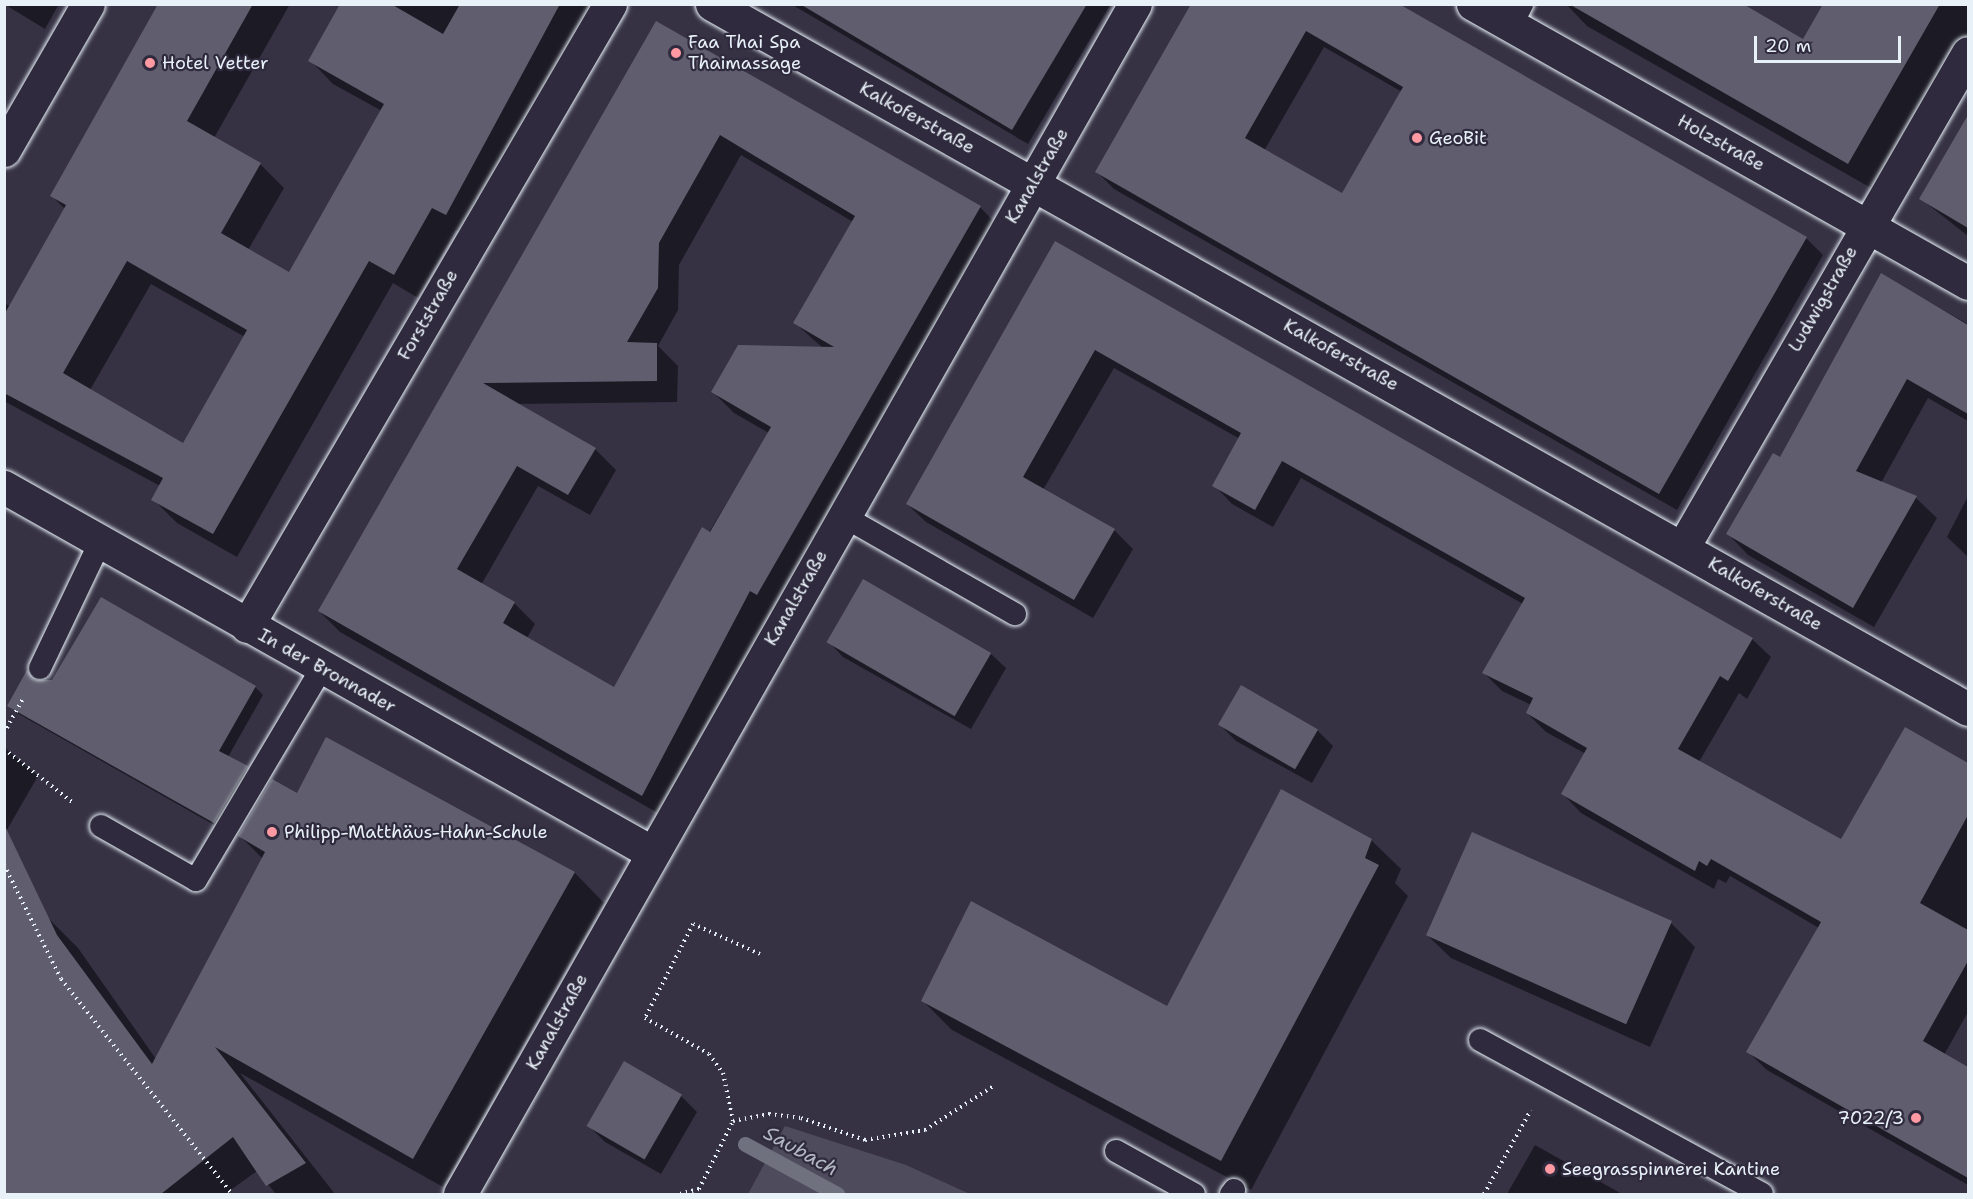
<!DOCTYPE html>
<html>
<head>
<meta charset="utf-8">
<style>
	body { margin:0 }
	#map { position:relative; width:1973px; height:1199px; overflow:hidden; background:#363244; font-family:"Shantell Sans",sans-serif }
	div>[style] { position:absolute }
	.green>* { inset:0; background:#4d4b5c }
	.shadow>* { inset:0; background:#0007 }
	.stream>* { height:15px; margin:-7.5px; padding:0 7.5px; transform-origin:7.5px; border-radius:7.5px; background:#70717f }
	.building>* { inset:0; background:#605e6e; transform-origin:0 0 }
	.path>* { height:4px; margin-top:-2px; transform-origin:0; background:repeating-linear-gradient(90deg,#e8f1f8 0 1.5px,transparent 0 6px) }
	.roads { filter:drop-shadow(0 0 2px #e8f1f8) drop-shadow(0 0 2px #e8f1f8) }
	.service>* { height:22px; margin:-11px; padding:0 11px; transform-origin:11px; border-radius:11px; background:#2f2a3d }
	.minor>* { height:33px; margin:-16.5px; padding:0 16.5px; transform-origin:16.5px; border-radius:16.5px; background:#2f2a3d }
	.dots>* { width:16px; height:16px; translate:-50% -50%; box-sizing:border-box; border:3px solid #2f2a3d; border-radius:50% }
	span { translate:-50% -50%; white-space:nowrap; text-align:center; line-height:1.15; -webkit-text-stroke:4.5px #2f2a3d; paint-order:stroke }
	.poi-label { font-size:18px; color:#e8f1f8 }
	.left { translate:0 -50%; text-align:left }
	.right { translate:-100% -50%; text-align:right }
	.street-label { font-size:18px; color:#e8f1f8 }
	.water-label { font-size:20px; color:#b2b7c2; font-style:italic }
	.frame { position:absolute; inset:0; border:6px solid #e8f1f8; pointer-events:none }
	.scale { position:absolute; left:1754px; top:36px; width:147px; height:27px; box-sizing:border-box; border:3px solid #e8f1f8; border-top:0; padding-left:8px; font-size:18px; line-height:21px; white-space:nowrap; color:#e8f1f8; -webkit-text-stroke:4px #2f2a3d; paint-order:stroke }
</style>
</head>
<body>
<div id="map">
	<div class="green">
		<div style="clip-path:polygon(785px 1126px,906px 1165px,970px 1194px,748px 1194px)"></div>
	</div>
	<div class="shadow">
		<div style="clip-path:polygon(4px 4px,59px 4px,45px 29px)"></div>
		<div style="clip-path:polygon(evenodd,160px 4px,290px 4px,214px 138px,260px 164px,284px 188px,248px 250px,289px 274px,382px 111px,333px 84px,310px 60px,342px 4px,597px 4px,470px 238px,456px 230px,418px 298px,393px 283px,237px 557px,177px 523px,153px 499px,160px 486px,4px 401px,4px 303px,11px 307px,66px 210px,52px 196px,160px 4px,151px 284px,245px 337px,184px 445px,90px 390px,151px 284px)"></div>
		<div style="clip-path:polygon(791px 4px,1111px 4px,1028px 144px)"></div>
		<div style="clip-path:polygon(evenodd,1193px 4px,1395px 4px,1806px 238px,1823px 255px,1677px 510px,1114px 189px,1097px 172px,1193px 4px,1324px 47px,1402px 92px,1343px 195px,1264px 151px,1324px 47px)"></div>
		<div style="clip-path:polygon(1566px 4px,1737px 4px,1804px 41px,1825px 4px,1968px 4px,1968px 33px,1878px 192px,1587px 26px)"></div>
		<div style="clip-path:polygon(evenodd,656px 23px,980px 207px,1000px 228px,779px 615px,771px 611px,663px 816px,340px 632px,319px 611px,656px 23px,741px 155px,853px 222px,795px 323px,824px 349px,713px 392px,734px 413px,769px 433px,614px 689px,527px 638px,535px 624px,514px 603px,481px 585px,538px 486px,590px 515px,616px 470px,595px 449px,515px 404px,677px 402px,678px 366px,658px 346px,678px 310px,679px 265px,741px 155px)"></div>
		<div style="clip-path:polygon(1968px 118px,1968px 236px,1921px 199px)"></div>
		<div style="clip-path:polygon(1056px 243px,1752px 639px,1771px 657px,1747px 699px,1739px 693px,1699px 762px,1842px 842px,1905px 729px,1968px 764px,1968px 1012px,1944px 1055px,1968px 1068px,1968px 1185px,1767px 1070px,1748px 1052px,1819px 928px,1730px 876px,1726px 883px,1718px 879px,1714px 889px,1581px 813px,1563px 794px,1586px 754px,1546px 732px,1527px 713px,1531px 705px,1502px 691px,1484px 673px,1523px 604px,1301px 478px,1273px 527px,1232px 504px,1214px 485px,1240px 439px,1114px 368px,1043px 490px,1114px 530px,1133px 549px,1093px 618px,926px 522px,907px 504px)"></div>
		<div style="clip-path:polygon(1881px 275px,1968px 324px,1968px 421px,1928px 398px,1881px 483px,1916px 498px,1937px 518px,1874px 627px,1748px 555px,1728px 534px,1781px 459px)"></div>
		<div style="clip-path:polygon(1968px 496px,1968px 557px,1947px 537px)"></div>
		<div style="clip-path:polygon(829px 642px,991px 654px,1006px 668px,971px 729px,843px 657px)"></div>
		<div style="clip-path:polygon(36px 682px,255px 687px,263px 695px,228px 757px,255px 776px,223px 830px,17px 713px,9px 705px)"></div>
		<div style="clip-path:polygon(1220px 725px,1317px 730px,1333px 746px,1312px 783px,1236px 741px)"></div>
		<div style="clip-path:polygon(327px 739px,575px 873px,604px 903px,443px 1187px,240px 1073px,335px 1194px,276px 1194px,257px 1171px,225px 1194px,4px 1194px,4px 935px,48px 918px,78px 948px,156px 1059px,263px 859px,240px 836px,297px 795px)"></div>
		<div style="clip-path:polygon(4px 747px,38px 776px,4px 835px)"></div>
		<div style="clip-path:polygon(1371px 840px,1401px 869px,1395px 883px,1408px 896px,1251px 1190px,952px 1030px,923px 1001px,1167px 1008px)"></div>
		<div style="clip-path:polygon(1671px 923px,1695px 947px,1650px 1047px,1451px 958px,1427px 935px)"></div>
		<div style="clip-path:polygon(681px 1096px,697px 1112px,661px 1174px,605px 1142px,589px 1126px)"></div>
		<div style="clip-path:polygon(1535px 1145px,1622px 1194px,1507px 1194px)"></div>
	</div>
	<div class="stream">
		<div style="left:745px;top:1144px;width:105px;rotate:28.5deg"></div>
	</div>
	<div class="building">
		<div style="clip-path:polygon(evenodd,158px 4px,253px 4px,187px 121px,261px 163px,221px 233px,289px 272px,384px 104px,308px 61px,340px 4px,391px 4px,443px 34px,460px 4px,560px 4px,446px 215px,432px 208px,394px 275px,369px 261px,213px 534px,151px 500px,163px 478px,4px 393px,4px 315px,66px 205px,50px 196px,158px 4px,127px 261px,247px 330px,183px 443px,63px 373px,127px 261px)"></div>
		<div style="clip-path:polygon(800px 4px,1087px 4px,1012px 130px)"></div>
		<div style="clip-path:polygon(evenodd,1191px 4px,1399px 4px,1807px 237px,1659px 494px,1095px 172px,1191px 4px,1306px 31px,1403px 87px,1342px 193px,1245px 138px,1306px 31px)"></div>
		<div style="clip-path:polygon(1569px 4px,1743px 4px,1803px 39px,1823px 4px,1940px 4px,1848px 164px)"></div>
		<div style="clip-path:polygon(evenodd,656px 21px,981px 206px,757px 595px,750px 591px,642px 796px,318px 611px,656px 21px,720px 135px,855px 216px,793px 323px,834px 347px,738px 345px,711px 392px,771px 427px,710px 532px,702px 527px,614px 687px,503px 623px,515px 602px,457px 569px,517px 466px,568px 495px,596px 448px,483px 383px,657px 381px,657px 343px,627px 342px,658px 288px,659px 243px,720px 135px)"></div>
		<div style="clip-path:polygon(1968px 115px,1968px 228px,1919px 199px)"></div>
		<div style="clip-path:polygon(1055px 241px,1753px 638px,1728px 681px,1720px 676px,1678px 749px,1841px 839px,1905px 727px,1968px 763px,1968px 815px,1920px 903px,1968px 930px,1968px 961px,1923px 1041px,1968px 1067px,1968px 1178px,1746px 1052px,1821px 922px,1711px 859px,1707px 866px,1699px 861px,1695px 871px,1561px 794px,1587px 748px,1526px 713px,1533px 698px,1482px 673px,1525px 598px,1282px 461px,1255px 510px,1212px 486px,1241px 433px,1095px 350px,1023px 477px,1115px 529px,1074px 600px,906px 504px)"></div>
		<div style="clip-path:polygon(1881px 273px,1968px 325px,1968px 414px,1907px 379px,1856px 471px,1917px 496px,1853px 608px,1726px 534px,1773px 453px,1780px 457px)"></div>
		<div style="left:863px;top:579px;width:148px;height:73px;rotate:30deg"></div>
		<div style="clip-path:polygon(101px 597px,256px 686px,219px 751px,248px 766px,214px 823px,7px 706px,27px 670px,35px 680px,52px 680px)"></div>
		<div style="left:1241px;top:685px;width:89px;height:46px;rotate:30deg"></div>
		<div style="clip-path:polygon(326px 737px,575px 872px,413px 1159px,215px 1047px,306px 1163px,266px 1186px,233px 1137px,161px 1194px,4px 1194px,4px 824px,57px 935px,152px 1064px,265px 852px,238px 836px,272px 779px,297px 793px)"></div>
		<div style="clip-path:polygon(1281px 789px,1372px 839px,1365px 858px,1379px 865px,1221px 1161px,921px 1001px,971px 901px,1167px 1006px)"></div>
		<div style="left:1472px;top:832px;width:219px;height:113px;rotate:24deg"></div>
		<div style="left:624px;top:1061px;width:67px;height:75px;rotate:30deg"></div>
	</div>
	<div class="path">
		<div style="left:4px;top:733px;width:39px;rotate:-61deg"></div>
		<div style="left:4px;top:749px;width:86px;rotate:37.9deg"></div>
		<div style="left:4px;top:865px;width:127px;rotate:63.4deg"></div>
		<div style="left:61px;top:979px;width:275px;rotate:51.5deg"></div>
		<div style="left:760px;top:954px;width:73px;rotate:-155.9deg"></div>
		<div style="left:693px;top:924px;width:106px;rotate:117.1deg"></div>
		<div style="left:645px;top:1018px;width:73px;rotate:29.4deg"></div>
		<div style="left:709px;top:1054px;width:24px;rotate:54deg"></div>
		<div style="left:723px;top:1073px;width:49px;rotate:78.2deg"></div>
		<div style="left:733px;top:1121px;width:37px;rotate:-11deg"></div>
		<div style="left:769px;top:1114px;width:32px;rotate:7deg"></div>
		<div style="left:801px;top:1118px;width:68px;rotate:19deg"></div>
		<div style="left:865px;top:1140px;width:61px;rotate:-9.5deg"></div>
		<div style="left:925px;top:1130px;width:83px;rotate:-32.7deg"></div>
		<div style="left:680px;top:1194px;width:20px;rotate:-15deg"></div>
		<div style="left:699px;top:1189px;width:76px;rotate:-63.4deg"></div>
		<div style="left:1484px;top:1194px;width:96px;rotate:-60.8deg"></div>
	</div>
	<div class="roads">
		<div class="service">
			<div style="left:1511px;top:26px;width:25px;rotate:-63deg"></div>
			<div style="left:843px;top:516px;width:198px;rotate:29.7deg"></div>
			<div style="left:40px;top:668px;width:142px;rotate:-64.5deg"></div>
			<div style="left:101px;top:826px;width:109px;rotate:29.6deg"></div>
			<div style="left:196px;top:880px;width:247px;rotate:-59.3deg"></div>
			<div style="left:1480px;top:1040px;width:321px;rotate:28.6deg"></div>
			<div style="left:1116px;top:1151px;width:89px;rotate:28.9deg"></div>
			<div style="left:1231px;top:1194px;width:5px;rotate:-53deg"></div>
		</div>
		<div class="minor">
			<div style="left:712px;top:4px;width:1440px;rotate:29.31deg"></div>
			<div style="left:1473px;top:4px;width:568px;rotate:29.41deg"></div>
			<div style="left:4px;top:150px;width:168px;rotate:-60.1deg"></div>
			<div style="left:4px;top:487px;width:743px;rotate:29.43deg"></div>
			<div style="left:1683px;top:547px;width:570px;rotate:-60.02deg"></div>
			<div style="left:247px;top:626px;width:720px;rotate:-59.73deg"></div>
			<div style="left:460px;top:1194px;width:1368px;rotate:-60.44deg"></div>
		</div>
	</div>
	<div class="dots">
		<div style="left:676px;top:53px;background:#ff9aa2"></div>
		<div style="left:150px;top:63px;background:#ff9aa2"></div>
		<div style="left:1417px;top:138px;background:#ff9aa2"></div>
		<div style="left:272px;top:832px;background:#ff9aa2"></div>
		<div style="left:1916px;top:1118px;background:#ff9aa2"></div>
		<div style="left:1550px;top:1169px;background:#ff9aa2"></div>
	</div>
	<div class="poi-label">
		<span class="left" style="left:688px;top:53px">Faa Thai Spa<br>Thaimassage</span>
		<span class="left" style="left:162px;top:63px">Hotel Vetter</span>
		<span class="left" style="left:1429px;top:138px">GeoBit</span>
		<span class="left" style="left:284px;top:832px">Philipp-Matthäus-Hahn-Schule</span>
		<span class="right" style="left:1904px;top:1118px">7022/3</span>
		<span class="left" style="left:1562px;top:1169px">Seegrasspinnerei Kantine</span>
	</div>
	<div class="street-label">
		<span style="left:917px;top:118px;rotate:29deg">Kalkoferstraße</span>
		<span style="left:1721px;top:143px;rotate:29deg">Holzstraße</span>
		<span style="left:1037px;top:176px;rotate:-60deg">Kanalstraße</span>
		<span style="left:1823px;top:299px;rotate:-60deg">Ludwigstraße</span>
		<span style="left:428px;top:315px;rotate:-60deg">Forststraße</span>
		<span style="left:1341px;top:355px;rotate:29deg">Kalkoferstraße</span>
		<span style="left:1765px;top:594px;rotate:30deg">Kalkoferstraße</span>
		<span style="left:796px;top:598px;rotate:-60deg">Kanalstraße</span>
		<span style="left:327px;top:671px;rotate:29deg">In der Bronnader</span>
		<span style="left:557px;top:1022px;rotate:-61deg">Kanalstraße</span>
	</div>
	<div class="water-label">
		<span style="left:801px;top:1151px;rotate:29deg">Saubach</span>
	</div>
	<div class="frame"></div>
	<div class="scale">20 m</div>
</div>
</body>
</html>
